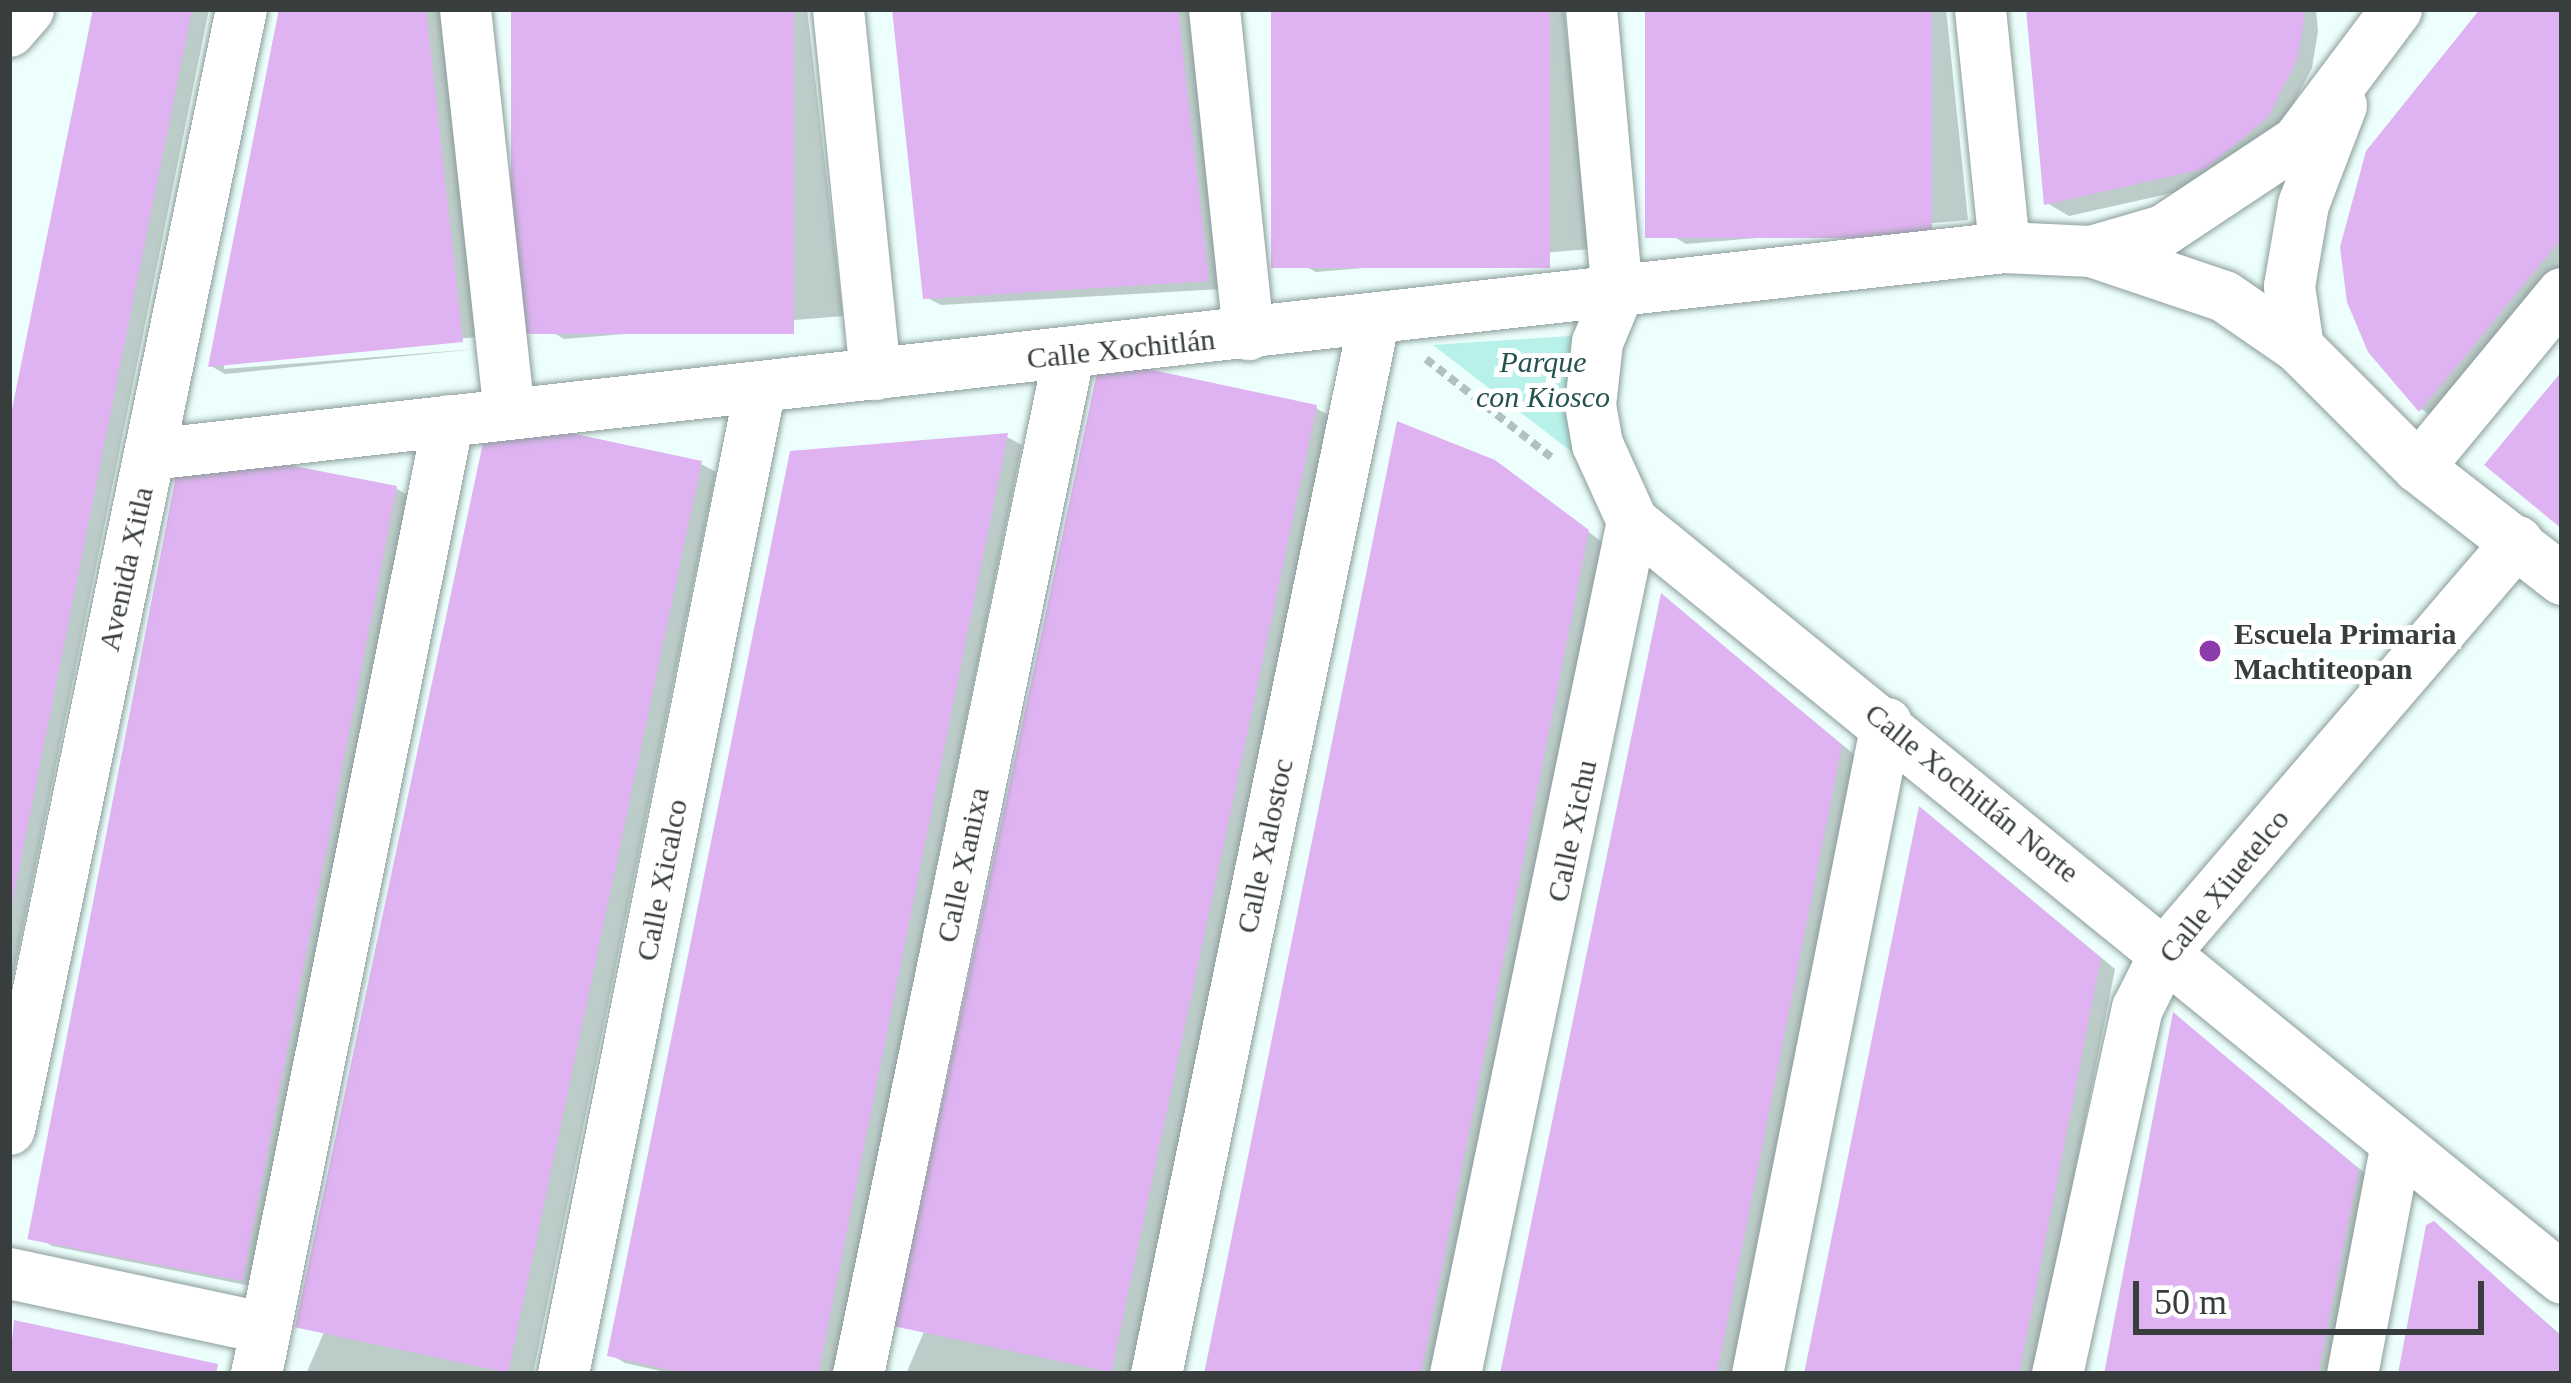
<!DOCTYPE html>
<html>
<head>
<meta charset="utf-8">
<style>
	body { margin:0 }
	#map { position:relative; width:2571px; height:1383px; overflow:hidden; background:#ecfffc; font-family:"Times New Roman",serif }
	div>[style] { position:absolute }
	.green>* { inset:0; background:#b7f1ea }
	.shadow>* { inset:0; background:#0003 }
	.building>* { inset:0; background:#dfb3f2; transform-origin:0 0 }
	.path>* { height:8px; margin-top:-4px; transform-origin:0; background:repeating-linear-gradient(90deg,#b2c1bf 0 9px,transparent 0 15px) }
	.roads { filter:drop-shadow(0 0 3px #8c9d9b) drop-shadow(0 0 3px #8c9d9b) }
	.minor>* { height:51px; margin:-25.5px; padding:0 25.5px; transform-origin:25.5px; border-radius:25.5px; background:#fff }
	.dots>* { width:33px; height:33px; translate:-50% -50%; box-sizing:border-box; border:6px solid #fff; border-radius:50% }
	span { translate:-50% -50%; white-space:nowrap; text-align:center; line-height:1.15; -webkit-text-stroke:10px #fff; paint-order:stroke }
	.street-label { font-size:30px; color:#373e3d }
	.park-label { font-size:30px; color:#24534e; font-style:italic }
	.poi-label { font-size:30px; color:#373e3d; font-weight:700 }
	.left { translate:0 -50%; text-align:left }
	.frame { position:absolute; inset:0; border:12px solid #373e3d; pointer-events:none }
	.scale { position:absolute; left:2133px; top:1281px; width:351px; height:54px; box-sizing:border-box; border:6px solid #373e3d; border-top:0; padding-left:15px; font-size:36px; line-height:42px; white-space:nowrap; color:#373e3d; -webkit-text-stroke:9px #fff; paint-order:stroke }
</style>
</head>
<body>
<div id="map">
	<div class="green">
		<div style="clip-path:polygon(1584px 335px,1581px 459px,1433px 345px)"></div>
	</div>
	<div class="shadow">
		<div style="clip-path:polygon(95px 9px,209px 9px,9px 996px,9px 438px)"></div>
		<div style="clip-path:polygon(282px 9px,440px 9px,476px 337px,224px 363px,224px 369px,477px 349px,225px 374px,211px 366px)"></div>
		<div style="clip-path:polygon(514px 9px,807px 9px,843px 316px,564px 339px,549px 330px)"></div>
		<div style="clip-path:polygon(895px 9px,1191px 9px,1222px 289px,941px 305px,926px 297px)"></div>
		<div style="clip-path:polygon(1274px 9px,1564px 9px,1590px 249px,1316px 272px,1301px 264px)"></div>
		<div style="clip-path:polygon(1648px 9px,1946px 9px,1968px 220px,1686px 244px,1671px 235px)"></div>
		<div style="clip-path:polygon(2029px 9px,2316px 9px,2318px 31px,2312px 68px,2282px 125px,2208px 185px,2069px 216px,2047px 203px)"></div>
		<div style="clip-path:polygon(2485px 9px,2562px 9px,2562px 264px,2435px 418px,2421px 409px)"></div>
		<div style="clip-path:polygon(1316px 408px,1338px 421px,1134px 1374px,906px 1374px)"></div>
		<div style="clip-path:polygon(1007px 437px,1022px 445px,834px 1374px,674px 1374px,625px 1363px,611px 1355px)"></div>
		<div style="clip-path:polygon(701px 464px,716px 472px,533px 1374px,306px 1374px)"></div>
		<div style="clip-path:polygon(1516px 477px,1602px 542px,1437px 1374px,1206px 1374px)"></div>
		<div style="clip-path:polygon(397px 489px,411px 497px,251px 1286px,52px 1246px,37px 1237px,182px 509px)"></div>
		<div style="clip-path:polygon(1664px 598px,1856px 756px,1733px 1374px,1503px 1374px)"></div>
		<div style="clip-path:polygon(1934px 819px,2115px 969px,2035px 1374px,1807px 1374px)"></div>
		<div style="clip-path:polygon(2175px 1016px,2373px 1180px,2334px 1374px,2106px 1374px)"></div>
		<div style="clip-path:polygon(2434px 1224px,2562px 1336px,2562px 1374px,2401px 1374px)"></div>
	</div>
	<div class="building">
		<div style="clip-path:polygon(93px 9px,192px 9px,11px 909px,9px 424px)"></div>
		<div style="clip-path:polygon(279px 9px,426px 9px,463px 342px,208px 367px)"></div>
		<div style="left:511px;top:9px;width:283px;height:325px"></div>
		<div style="clip-path:polygon(892px 9px,1178px 9px,1209px 281px,923px 299px)"></div>
		<div style="left:1271px;top:9px;width:279px;height:259px"></div>
		<div style="left:1645px;top:9px;width:287px;height:229px"></div>
		<div style="clip-path:polygon(2026px 9px,2304px 9px,2304px 22px,2297px 60px,2268px 117px,2207px 168px,2044px 205px)"></div>
		<div style="clip-path:polygon(2480px 9px,2562px 9px,2562px 238px,2419px 412px,2368px 352px,2347px 302px,2340px 247px,2366px 151px)"></div>
		<div style="clip-path:polygon(2562px 371px,2562px 529px,2484px 465px)"></div>
		<div style="left:1317px;top:405px;width:989px;height:222px;rotate:102deg"></div>
		<div style="clip-path:polygon(1397px 421px,1495px 460px,1589px 530px,1436px 1298px,1421px 1374px,1204px 1374px)"></div>
		<div style="clip-path:polygon(1008px 433px,818px 1374px,688px 1374px,607px 1356px,790px 451px)"></div>
		<div style="left:702px;top:461px;width:932px;height:218px;rotate:102deg"></div>
		<div style="left:397px;top:486px;width:810px;height:219px;rotate:101deg"></div>
		<div style="clip-path:polygon(1661px 593px,1842px 745px,1717px 1374px,1500px 1374px)"></div>
		<div style="clip-path:polygon(1919px 806px,2101px 958px,2019px 1374px,1804px 1374px)"></div>
		<div style="clip-path:polygon(2173px 1012px,2359px 1169px,2318px 1374px,2104px 1374px)"></div>
		<div style="clip-path:polygon(2434px 1221px,2562px 1337px,2562px 1374px,2398px 1374px,2426px 1225px)"></div>
		<div style="clip-path:polygon(14px 1320px,218px 1364px,216px 1374px,9px 1374px)"></div>
	</div>
	<div class="path">
		<div style="left:1426px;top:359px;width:159px;rotate:38.1deg"></div>
	</div>
	<div class="roads">
		<div class="minor">
			<div style="left:465px;top:9px;width:407px;rotate:83.8deg"></div>
			<div style="left:838px;top:9px;width:367px;rotate:84.2deg"></div>
			<div style="left:1214px;top:9px;width:327px;rotate:84deg"></div>
			<div style="left:1980px;top:9px;width:239px;rotate:84.2deg"></div>
			<div style="left:9px;top:31px;width:29px;rotate:-49deg"></div>
			<div style="left:2091px;top:251px;width:75px;rotate:-16.3deg"></div>
			<div style="left:2163px;top:230px;width:161px;rotate:-33.6deg"></div>
			<div style="left:2297px;top:141px;width:165px;rotate:-53.1deg"></div>
			<div style="left:2298px;top:347px;width:62px;rotate:-98.4deg"></div>
			<div style="left:2289px;top:286px;width:83px;rotate:-80.3deg"></div>
			<div style="left:2303px;top:204px;width:106px;rotate:-69deg"></div>
			<div style="left:150px;top:454px;width:1866px;rotate:-6.37deg"></div>
			<div style="left:2004px;top:247px;width:87px;rotate:2.6deg"></div>
			<div style="left:2091px;top:251px;width:140px;rotate:18.7deg"></div>
			<div style="left:2224px;top:296px;width:90px;rotate:34.6deg"></div>
			<div style="left:2298px;top:347px;width:170px;rotate:45deg"></div>
			<div style="left:2418px;top:467px;width:182px;rotate:37.9deg"></div>
			<div style="left:2418px;top:467px;width:226px;rotate:-50.4deg"></div>
			<div style="left:1632px;top:521px;width:1199px;rotate:39.14deg"></div>
			<div style="left:9px;top:1129px;width:1144px;rotate:-78.3deg"></div>
			<div style="left:9px;top:1273px;width:262px;rotate:12.1deg"></div>
			<div style="left:256px;top:1374px;width:973px;rotate:-78.62deg"></div>
			<div style="left:563px;top:1374px;width:1007px;rotate:-78.72deg"></div>
			<div style="left:858px;top:1374px;width:1039px;rotate:-78.34deg"></div>
			<div style="left:1156px;top:1374px;width:1078px;rotate:-78.34deg"></div>
			<div style="left:1455px;top:1374px;width:871px;rotate:-78.28deg"></div>
			<div style="left:1632px;top:521px;width:85px;rotate:-114.4deg"></div>
			<div style="left:1597px;top:444px;width:40px;rotate:-100deg"></div>
			<div style="left:1590px;top:405px;width:63px;rotate:-83.7deg"></div>
			<div style="left:1597px;top:342px;width:52px;rotate:-67.4deg"></div>
			<div style="left:1617px;top:294px;width:286px;rotate:-95.2deg"></div>
			<div style="left:1757px;top:1374px;width:664px;rotate:-78.79deg"></div>
			<div style="left:2057px;top:1374px;width:375px;rotate:-77.7deg"></div>
			<div style="left:2137px;top:1008px;width:65px;rotate:-63.4deg"></div>
			<div style="left:2166px;top:950px;width:539px;rotate:-49.36deg"></div>
			<div style="left:2352px;top:1374px;width:230px;rotate:-79.2deg"></div>
		</div>
	</div>
	<div class="dots">
		<div style="left:2210px;top:651px;background:#8c3baa"></div>
	</div>
	<div class="street-label">
		<span style="left:1121px;top:349px;rotate:-6deg">Calle Xochitlán</span>
		<span style="left:126px;top:569px;rotate:-78deg">Avenida Xitla</span>
		<span style="left:1972px;top:793px;rotate:39deg">Calle Xochitlán Norte</span>
		<span style="left:1572px;top:831px;rotate:-78deg">Calle Xichu</span>
		<span style="left:1265px;top:846px;rotate:-78deg">Calle Xalostoc</span>
		<span style="left:963px;top:865px;rotate:-78deg">Calle Xanixa</span>
		<span style="left:662px;top:880px;rotate:-79deg">Calle Xicalco</span>
		<span style="left:2224px;top:886px;rotate:-51deg">Calle Xiuetelco</span>
	</div>
	<div class="park-label">
		<span style="left:1543px;top:379px">Parque<br>con Kiosco</span>
	</div>
	<div class="poi-label">
		<span class="left" style="left:2234px;top:651px">Escuela Primaria<br>Machtiteopan</span>
	</div>
	<div class="frame"></div>
	<div class="scale">50 m</div>
</div>
</body>
</html>
